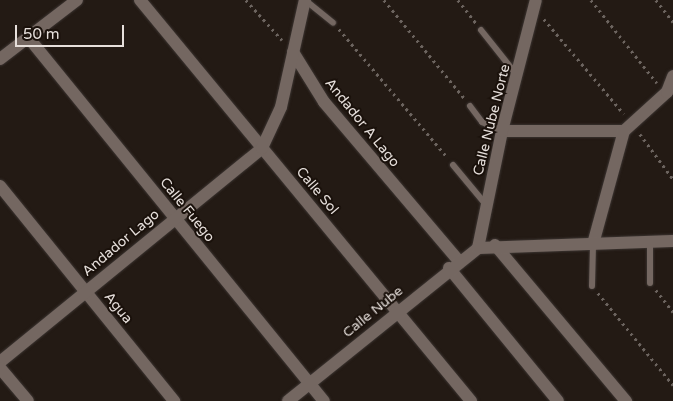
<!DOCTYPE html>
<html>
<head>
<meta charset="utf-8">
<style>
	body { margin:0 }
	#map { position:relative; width:673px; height:401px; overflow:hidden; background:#231a14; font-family:"Varela Round",sans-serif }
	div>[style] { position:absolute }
	.path>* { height:2.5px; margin-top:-1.25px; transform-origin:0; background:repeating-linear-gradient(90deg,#6c645f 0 2.5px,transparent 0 6.5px) }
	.roads { filter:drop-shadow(0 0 1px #3c3532) drop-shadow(0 0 1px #3c3532) }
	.service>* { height:6px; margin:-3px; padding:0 3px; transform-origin:3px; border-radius:3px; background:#746761 }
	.minor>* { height:12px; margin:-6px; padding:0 6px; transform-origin:6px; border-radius:6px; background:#746761 }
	span { translate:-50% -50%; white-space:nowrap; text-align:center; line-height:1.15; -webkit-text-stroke:4px #1a110b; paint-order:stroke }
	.street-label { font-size:14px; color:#e6dfdb }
	.scale { position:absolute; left:15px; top:25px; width:109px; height:22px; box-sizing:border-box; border:2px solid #e6dfdb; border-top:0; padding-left:6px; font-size:15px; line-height:18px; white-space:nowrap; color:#e6dfdb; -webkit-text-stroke:4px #1a110b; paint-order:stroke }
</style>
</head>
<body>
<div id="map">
	<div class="path">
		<div style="left:246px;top:0;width:54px;rotate:48deg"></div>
		<div style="left:384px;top:0;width:128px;rotate:50.7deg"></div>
		<div style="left:458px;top:0;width:29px;rotate:52deg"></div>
		<div style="left:591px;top:0;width:106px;rotate:51.5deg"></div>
		<div style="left:656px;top:0;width:28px;rotate:52deg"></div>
		<div style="left:544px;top:19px;width:124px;rotate:49.9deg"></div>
		<div style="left:339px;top:29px;width:167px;rotate:49.8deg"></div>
		<div style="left:640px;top:134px;width:56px;rotate:53.7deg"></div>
		<div style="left:656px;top:290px;width:28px;rotate:52deg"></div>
		<div style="left:598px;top:293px;width:119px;rotate:50.8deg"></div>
	</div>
	<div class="roads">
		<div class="service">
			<div style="left:305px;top:0;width:36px;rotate:39deg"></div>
			<div style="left:481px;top:30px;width:56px;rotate:51.5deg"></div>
			<div style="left:470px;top:106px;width:20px;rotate:53deg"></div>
			<div style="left:482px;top:122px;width:22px;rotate:24deg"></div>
			<div style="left:453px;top:165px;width:53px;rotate:50.3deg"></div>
			<div style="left:650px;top:283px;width:42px;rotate:-90deg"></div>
			<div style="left:592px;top:286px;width:42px;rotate:-88.6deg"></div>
		</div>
		<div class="minor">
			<div style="left:140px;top:0;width:520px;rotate:50.46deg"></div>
			<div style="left:28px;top:37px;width:469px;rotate:50.9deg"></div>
			<div style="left:293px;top:52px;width:59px;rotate:58.2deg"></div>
			<div style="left:324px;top:102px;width:209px;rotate:49.7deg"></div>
			<div style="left:0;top:59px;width:97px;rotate:-37.5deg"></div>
			<div style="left:502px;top:131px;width:122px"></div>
			<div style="left:624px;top:131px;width:58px;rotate:-42.2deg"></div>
			<div style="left:667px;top:92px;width:17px;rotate:-69deg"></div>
			<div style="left:0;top:186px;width:277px;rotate:51deg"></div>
			<div style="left:593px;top:244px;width:117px;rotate:-74.7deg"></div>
			<div style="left:495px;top:245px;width:204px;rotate:50deg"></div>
			<div style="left:478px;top:248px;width:119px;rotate:-78.4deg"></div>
			<div style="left:502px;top:131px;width:135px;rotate:-75.5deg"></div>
			<div style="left:449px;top:268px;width:172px;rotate:50.7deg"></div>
			<div style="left:0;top:362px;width:338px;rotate:-39.2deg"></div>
			<div style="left:262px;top:148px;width:45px;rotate:-65.1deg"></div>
			<div style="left:281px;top:107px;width:110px;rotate:-77.4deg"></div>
			<div style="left:0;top:368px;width:43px;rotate:49.7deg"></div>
			<div style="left:288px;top:401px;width:244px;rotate:-38.8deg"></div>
			<div style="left:478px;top:248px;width:195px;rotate:-2.1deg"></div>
		</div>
	</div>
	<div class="street-label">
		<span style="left:492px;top:120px;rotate:-76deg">Calle Nube Norte</span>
		<span style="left:362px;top:123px;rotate:51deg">Andador A Lago</span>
		<span style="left:317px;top:191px;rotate:50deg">Calle Sol</span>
		<span style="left:187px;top:210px;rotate:51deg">Calle Fuego</span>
		<span style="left:121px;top:243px;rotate:-40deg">Andador Lago</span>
		<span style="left:118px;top:308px;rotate:51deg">Agua</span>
		<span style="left:373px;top:312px;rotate:-39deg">Calle Nube</span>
	</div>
	<div class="scale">50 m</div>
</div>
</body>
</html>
